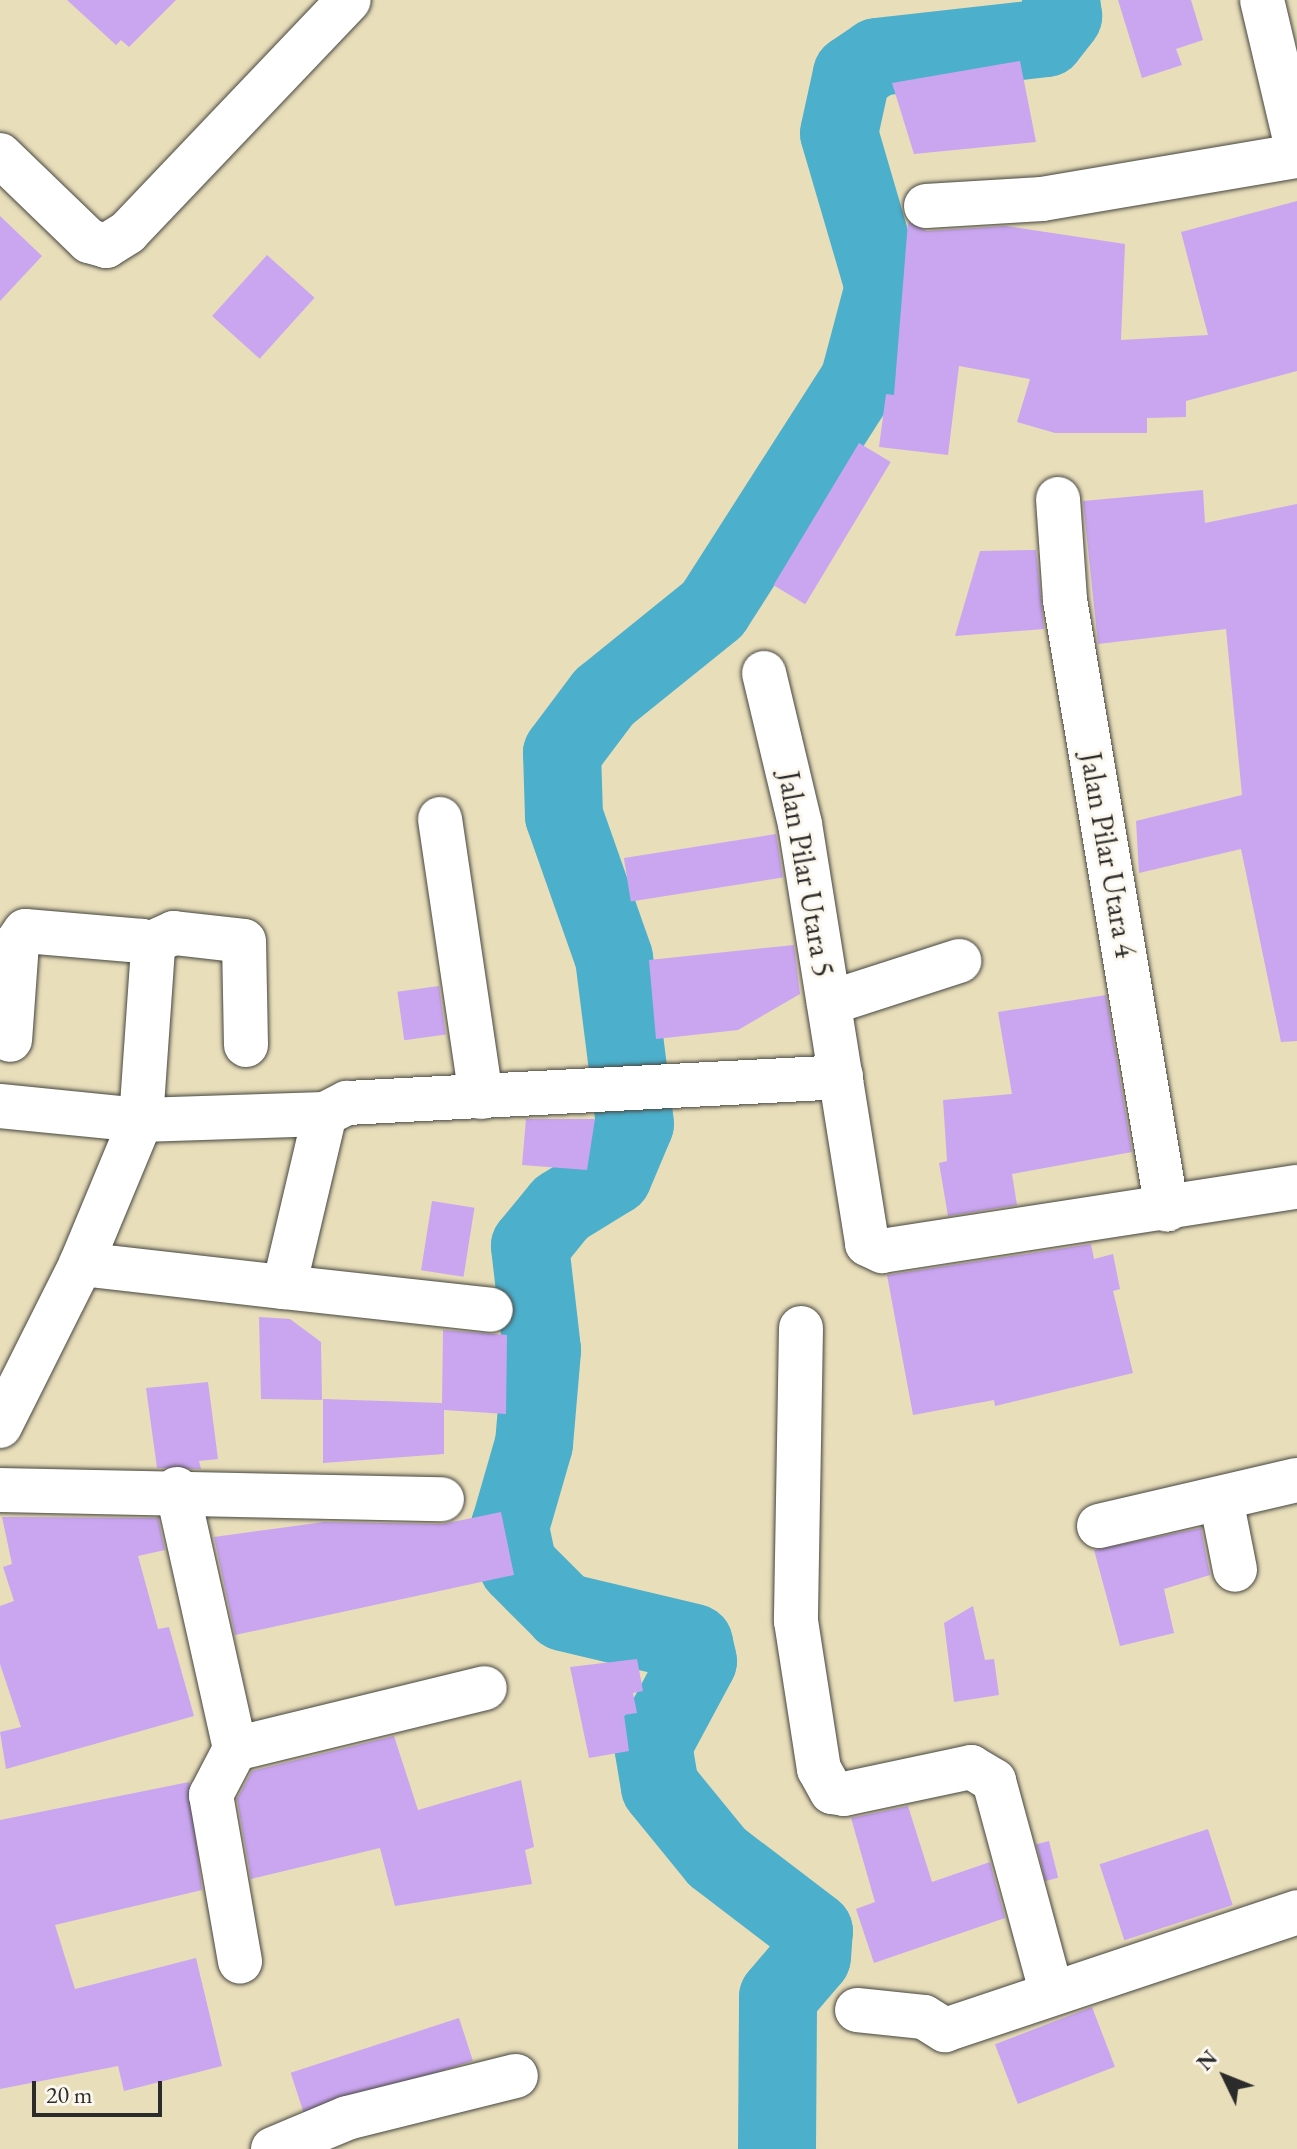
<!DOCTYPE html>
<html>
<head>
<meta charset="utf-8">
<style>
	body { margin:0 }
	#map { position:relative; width:1297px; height:2149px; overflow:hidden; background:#e8deba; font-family:"EB Garamond",serif }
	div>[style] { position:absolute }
	.river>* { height:78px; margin:-39px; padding:0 39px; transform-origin:39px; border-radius:39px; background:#4cafcb }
	.building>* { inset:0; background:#caa6f0; transform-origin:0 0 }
	.roads { filter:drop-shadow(0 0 2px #474640) drop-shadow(0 0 2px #474640) }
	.minor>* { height:44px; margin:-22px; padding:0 22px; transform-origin:22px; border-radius:22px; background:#fff }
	span { translate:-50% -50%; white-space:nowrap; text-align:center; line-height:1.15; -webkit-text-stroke:6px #fbf7ec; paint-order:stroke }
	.street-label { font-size:30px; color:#2b2b2b }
	.north { position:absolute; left:1185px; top:2037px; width:80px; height:80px; -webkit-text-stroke:6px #fbf7ec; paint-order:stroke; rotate:313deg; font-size:22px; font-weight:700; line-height:32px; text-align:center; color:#2b2b2b }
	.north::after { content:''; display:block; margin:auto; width:28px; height:36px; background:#2b2b2b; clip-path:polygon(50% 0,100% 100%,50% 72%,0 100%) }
	.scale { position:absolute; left:32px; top:2081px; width:130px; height:36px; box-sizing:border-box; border:4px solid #2b2b2b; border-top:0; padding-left:10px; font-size:24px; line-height:28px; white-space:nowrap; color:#2b2b2b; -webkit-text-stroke:6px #fbf7ec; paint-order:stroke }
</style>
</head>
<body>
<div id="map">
	<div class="river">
		<div style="left:777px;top:2149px;width:152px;rotate:-89.6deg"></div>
		<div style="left:778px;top:1997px;width:52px;rotate:-49.6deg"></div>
		<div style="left:812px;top:1957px;width:26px;rotate:-86deg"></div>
		<div style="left:814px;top:1931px;width:122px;rotate:-142.7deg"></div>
		<div style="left:717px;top:1857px;width:90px;rotate:-129.2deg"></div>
		<div style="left:660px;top:1787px;width:43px;rotate:-99.5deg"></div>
		<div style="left:653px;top:1745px;width:95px;rotate:-61.8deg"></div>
		<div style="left:698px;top:1661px;width:18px;rotate:-103deg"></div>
		<div style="left:694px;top:1643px;width:134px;rotate:-166.6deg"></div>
		<div style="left:564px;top:1612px;width:65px;rotate:-135deg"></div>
		<div style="left:518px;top:1566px;width:40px;rotate:-102deg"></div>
		<div style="left:510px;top:1527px;width:86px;rotate:-73.9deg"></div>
		<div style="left:534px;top:1444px;width:94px;rotate:-85.1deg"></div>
		<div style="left:542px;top:1350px;width:105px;rotate:-96.6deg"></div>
		<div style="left:530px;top:1246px;width:49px;rotate:-50.8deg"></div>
		<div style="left:561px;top:1208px;width:61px;rotate:-31.6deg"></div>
		<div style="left:613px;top:1176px;width:56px;rotate:-67.1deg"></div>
		<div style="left:635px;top:1124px;width:167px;rotate:-97.2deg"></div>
		<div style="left:614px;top:958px;width:151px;rotate:-109.4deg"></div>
		<div style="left:564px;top:816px;width:63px;rotate:-91.8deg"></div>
		<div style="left:562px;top:753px;width:70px;rotate:-53.1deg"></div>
		<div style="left:604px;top:697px;width:140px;rotate:-38.9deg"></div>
		<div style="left:713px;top:609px;width:271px;rotate:-57.4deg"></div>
		<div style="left:859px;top:381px;width:97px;rotate:-75.1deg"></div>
		<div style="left:884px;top:287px;width:160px;rotate:-106.3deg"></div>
		<div style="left:839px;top:133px;width:60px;rotate:-77.6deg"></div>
		<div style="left:852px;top:74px;width:30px;rotate:-34deg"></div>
		<div style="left:877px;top:57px;width:170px;rotate:-6.4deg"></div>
		<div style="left:1046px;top:38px;width:28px;rotate:-52deg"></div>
		<div style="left:1063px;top:16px;width:16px;rotate:-97deg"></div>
	</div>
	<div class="building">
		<div style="clip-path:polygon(67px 0,176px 0,129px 47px,121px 40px,116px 45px)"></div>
		<div style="clip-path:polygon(1118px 0,1191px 0,1203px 40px,1176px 49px,1182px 65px,1142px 78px)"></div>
		<div style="clip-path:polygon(1020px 61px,1036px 142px,914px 154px,892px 83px)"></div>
		<div style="clip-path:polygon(1297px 201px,1297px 371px,1186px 401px,1186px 417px,1147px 418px,1147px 433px,1055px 433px,1017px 422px,1030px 379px,959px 366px,948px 455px,879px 447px,886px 394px,894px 395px,908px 222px,927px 231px,1006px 226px,1125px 244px,1121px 340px,1208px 335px,1181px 232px)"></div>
		<div style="clip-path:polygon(0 216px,42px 256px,0 301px)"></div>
		<div style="left:267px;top:255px;width:64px;height:82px;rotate:42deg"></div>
		<div style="left:859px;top:443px;width:37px;height:166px;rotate:31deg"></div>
		<div style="clip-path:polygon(1203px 490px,1205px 523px,1297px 504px,1297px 1041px,1281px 1042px,1241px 849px,1139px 873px,1136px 821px,1242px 795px,1226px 629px,1098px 644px,1083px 501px)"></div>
		<div style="clip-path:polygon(1036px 550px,1044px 629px,955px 636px,980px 551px)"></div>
		<div style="left:776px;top:834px;width:44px;height:154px;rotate:81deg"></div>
		<div style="clip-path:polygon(794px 945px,800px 994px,738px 1030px,656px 1039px,649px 960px)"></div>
		<div style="left:439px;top:986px;width:49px;height:42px;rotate:82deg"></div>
		<div style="clip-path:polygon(1106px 995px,1132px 1152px,1012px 1174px,1017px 1205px,948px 1216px,939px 1163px,947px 1161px,943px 1100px,1012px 1094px,998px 1012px)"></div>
		<div style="clip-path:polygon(526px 1119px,595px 1119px,587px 1170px,522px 1165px)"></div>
		<div style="left:432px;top:1201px;width:43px;height:70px;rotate:9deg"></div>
		<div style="clip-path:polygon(1091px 1244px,1094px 1259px,1113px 1254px,1120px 1289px,1113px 1291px,1133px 1373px,995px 1406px,994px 1400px,913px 1415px,887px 1275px)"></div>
		<div style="clip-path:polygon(259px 1317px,290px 1319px,321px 1342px,322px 1400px,261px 1399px)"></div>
		<div style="clip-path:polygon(443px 1330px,507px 1335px,506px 1414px,444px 1410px,444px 1454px,323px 1463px,323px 1399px,442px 1403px)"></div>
		<div style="clip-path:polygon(208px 1382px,218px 1459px,199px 1461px,201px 1469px,157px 1468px,146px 1388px)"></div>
		<div style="clip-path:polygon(501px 1512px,514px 1575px,235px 1635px,214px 1537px,324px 1522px,443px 1524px)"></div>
		<div style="clip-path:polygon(2px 1517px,158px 1518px,165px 1550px,138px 1556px,158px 1629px,169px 1627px,194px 1716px,6px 1769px,0 1732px,21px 1727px,0 1664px,0 1606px,14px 1601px,3px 1567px,12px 1564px)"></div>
		<div style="clip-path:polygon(1201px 1528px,1210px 1575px,1164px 1589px,1174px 1633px,1120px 1646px,1094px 1550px)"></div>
		<div style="clip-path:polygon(973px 1606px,985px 1660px,994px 1659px,999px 1695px,954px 1702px,944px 1623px)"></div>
		<div style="clip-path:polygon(637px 1659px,643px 1691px,633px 1693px,637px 1713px,624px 1715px,629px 1751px,589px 1758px,570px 1667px)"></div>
		<div style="clip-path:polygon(394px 1736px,418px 1810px,521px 1780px,534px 1847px,525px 1850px,532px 1884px,395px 1906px,380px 1848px,251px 1879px,237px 1799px,252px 1771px)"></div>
		<div style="clip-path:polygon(189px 1782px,202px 1890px,55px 1925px,75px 1989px,196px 1958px,222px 2066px,124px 2091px,118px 2066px,0 2089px,0 1820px)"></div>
		<div style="clip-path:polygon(908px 1806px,932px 1882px,990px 1862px,1005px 1918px,874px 1963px,856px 1909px,875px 1902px,851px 1818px)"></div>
		<div style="left:1208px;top:1829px;width:80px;height:114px;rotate:72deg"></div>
		<div style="left:1049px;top:1841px;width:38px;height:13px;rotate:76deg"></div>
		<div style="left:1092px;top:2007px;width:64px;height:104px;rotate:69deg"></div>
		<div style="left:459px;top:2018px;width:45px;height:177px;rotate:72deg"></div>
	</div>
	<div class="roads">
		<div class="minor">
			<div style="left:1262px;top:0;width:152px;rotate:76.7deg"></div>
			<div style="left:0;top:155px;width:124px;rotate:44deg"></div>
			<div style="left:89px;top:241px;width:18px;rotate:16deg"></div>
			<div style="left:106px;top:246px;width:26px;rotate:-32deg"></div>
			<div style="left:128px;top:232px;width:320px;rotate:-46.4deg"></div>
			<div style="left:926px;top:206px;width:116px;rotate:-3.5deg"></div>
			<div style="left:1042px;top:199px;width:259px;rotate:-9.6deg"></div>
			<div style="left:1058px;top:499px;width:101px;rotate:86deg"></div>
			<div style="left:1065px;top:600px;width:618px;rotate:80.51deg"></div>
			<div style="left:764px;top:673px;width:155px;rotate:76.6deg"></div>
			<div style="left:800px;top:824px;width:425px;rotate:80.9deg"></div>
			<div style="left:867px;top:1244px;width:17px;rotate:25deg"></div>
			<div style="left:882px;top:1251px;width:420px;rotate:-8.8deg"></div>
			<div style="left:440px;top:819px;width:281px;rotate:81.6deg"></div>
			<div style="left:149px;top:944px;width:27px;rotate:-24deg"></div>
			<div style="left:174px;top:933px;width:70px;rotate:6.5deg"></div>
			<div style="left:244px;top:941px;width:104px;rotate:88.9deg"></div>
			<div style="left:829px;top:1003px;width:137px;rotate:-17.9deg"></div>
			<div style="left:0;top:1106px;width:142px;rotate:5.7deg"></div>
			<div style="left:141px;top:1120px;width:184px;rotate:-1.9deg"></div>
			<div style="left:81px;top:1264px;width:204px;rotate:6.5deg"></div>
			<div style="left:284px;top:1287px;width:178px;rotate:-76.7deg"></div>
			<div style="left:325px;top:1114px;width:25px;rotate:-27deg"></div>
			<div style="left:347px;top:1103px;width:495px;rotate:-3deg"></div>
			<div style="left:284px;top:1287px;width:208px;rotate:6.3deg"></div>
			<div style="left:801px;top:1328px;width:293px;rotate:91deg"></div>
			<div style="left:796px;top:1621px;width:150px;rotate:81.2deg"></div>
			<div style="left:819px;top:1769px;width:26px;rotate:61deg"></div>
			<div style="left:832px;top:1792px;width:12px;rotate:9deg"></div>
			<div style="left:844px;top:1794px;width:130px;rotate:-12deg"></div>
			<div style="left:971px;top:1767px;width:27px;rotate:31deg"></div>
			<div style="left:994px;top:1781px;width:218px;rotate:74.8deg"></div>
			<div style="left:0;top:1426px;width:181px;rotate:-63.4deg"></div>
			<div style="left:81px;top:1264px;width:156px;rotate:-67.4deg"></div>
			<div style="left:141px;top:1120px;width:171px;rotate:-86deg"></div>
			<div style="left:153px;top:949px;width:14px;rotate:-144deg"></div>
			<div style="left:142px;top:941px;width:117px;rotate:-175.1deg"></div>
			<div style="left:25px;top:931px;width:14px;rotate:124deg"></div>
			<div style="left:17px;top:943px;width:97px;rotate:94.1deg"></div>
			<div style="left:177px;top:1489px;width:266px;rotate:77.4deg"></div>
			<div style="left:235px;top:1749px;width:52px;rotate:117.6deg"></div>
			<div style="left:211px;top:1795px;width:169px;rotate:80.1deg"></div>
			<div style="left:0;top:1490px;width:442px;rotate:1.2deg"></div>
			<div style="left:1221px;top:1499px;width:72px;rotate:78.8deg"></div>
			<div style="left:1099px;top:1526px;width:203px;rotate:-13.1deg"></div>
			<div style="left:235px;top:1749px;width:257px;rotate:-13.7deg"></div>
			<div style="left:857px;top:2010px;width:67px;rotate:6deg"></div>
			<div style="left:924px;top:2017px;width:25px;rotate:32deg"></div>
			<div style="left:945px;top:2030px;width:371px;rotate:-18.5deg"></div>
			<div style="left:273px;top:2149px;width:80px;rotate:-22.7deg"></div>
			<div style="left:347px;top:2118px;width:174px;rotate:-14deg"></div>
		</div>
	</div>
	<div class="street-label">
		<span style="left:1108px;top:855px;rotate:80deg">Jalan Pilar Utara 4</span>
		<span style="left:806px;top:874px;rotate:80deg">Jalan Pilar Utara 5</span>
	</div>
	<div class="north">N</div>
	<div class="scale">20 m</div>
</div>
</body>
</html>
